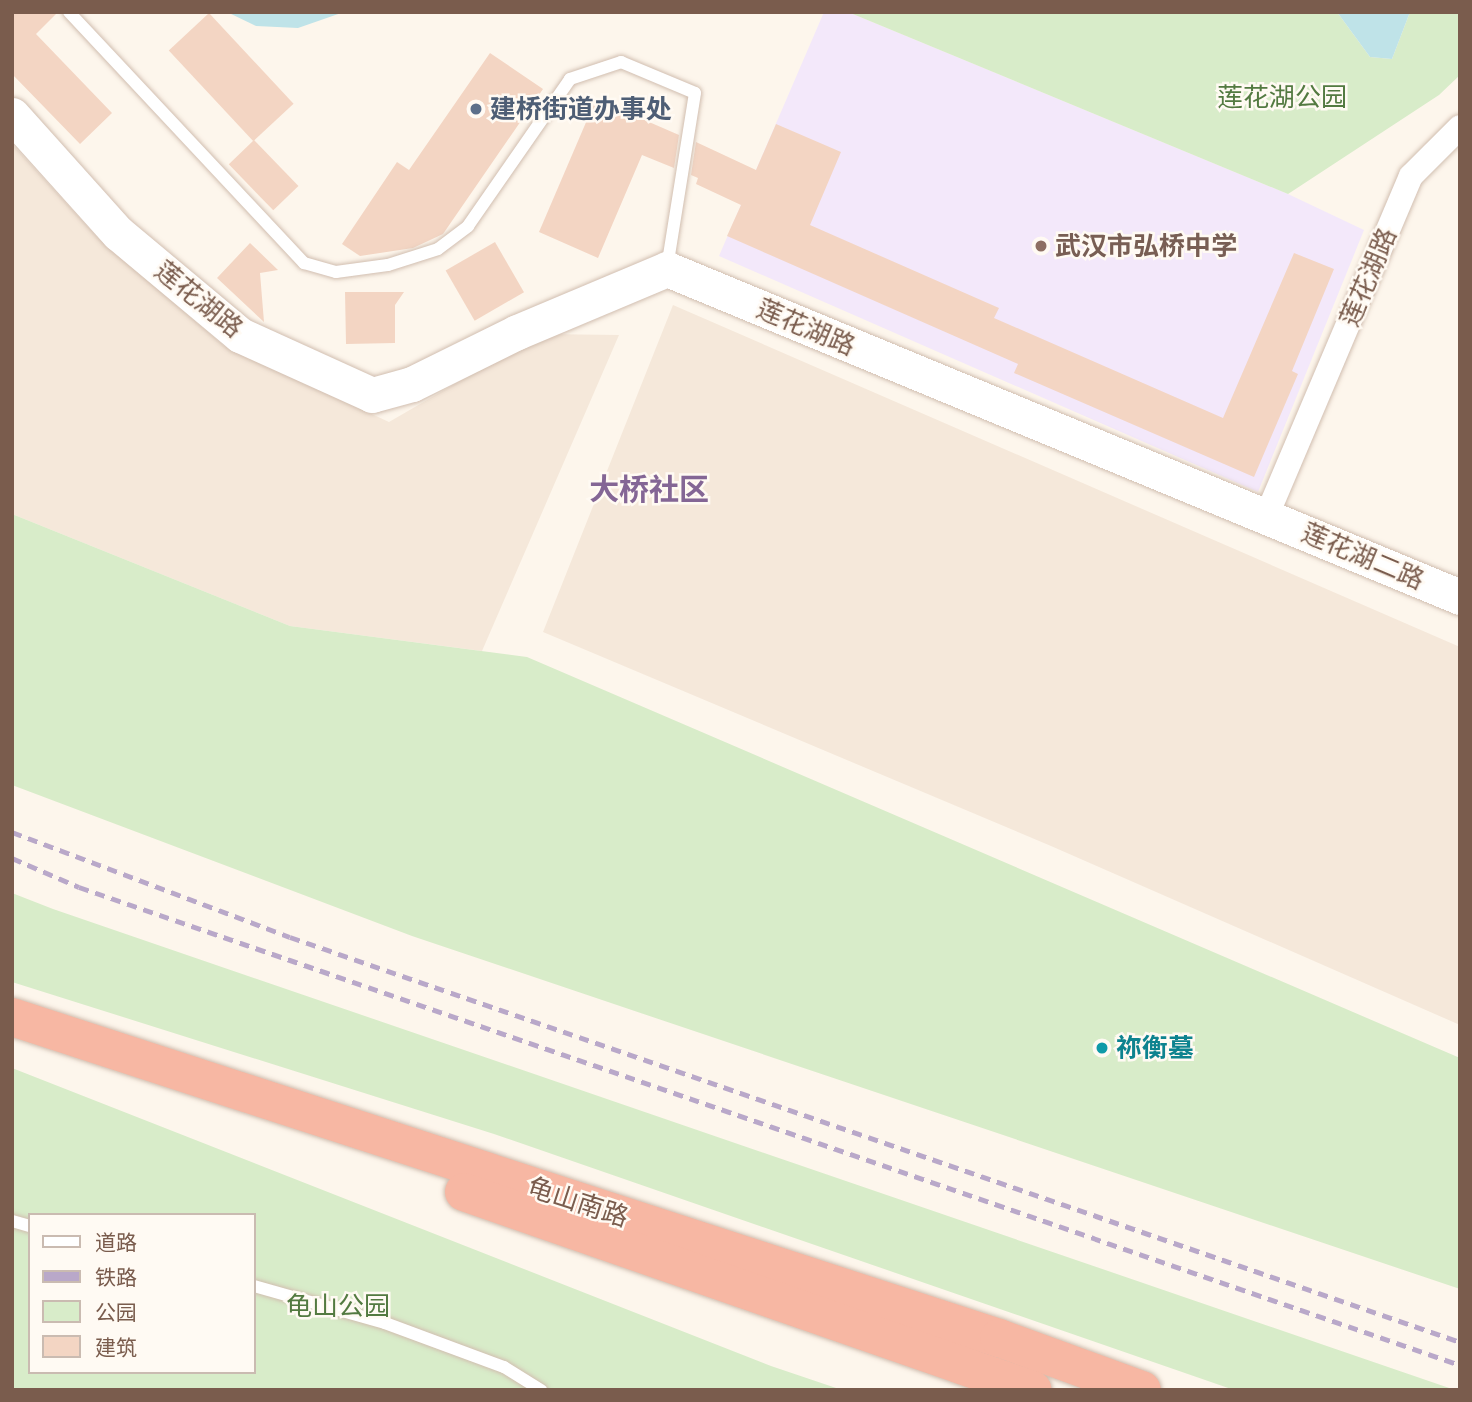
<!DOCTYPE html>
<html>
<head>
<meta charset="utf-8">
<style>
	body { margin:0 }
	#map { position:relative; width:1472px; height:1402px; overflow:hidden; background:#fdf6ec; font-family:"Titillium Web","Noto Sans SC",sans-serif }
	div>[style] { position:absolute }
	.residential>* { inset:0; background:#f5e8da }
	.education>* { inset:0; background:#f3e8fa }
	.green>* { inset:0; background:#d8ecc9 }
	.water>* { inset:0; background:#bfe3e8 }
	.building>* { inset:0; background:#f3d5c3; transform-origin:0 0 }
	.roads { filter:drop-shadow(0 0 2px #d1beb0) drop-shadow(0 0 2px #d1beb0) }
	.lane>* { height:12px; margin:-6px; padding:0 6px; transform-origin:6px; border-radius:6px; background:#fff }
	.street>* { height:24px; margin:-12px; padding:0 12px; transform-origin:12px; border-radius:12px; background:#fff }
	.secondary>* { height:35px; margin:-17.5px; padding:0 17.5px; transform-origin:17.5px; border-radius:17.5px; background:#fff }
	.highway>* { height:38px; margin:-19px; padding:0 19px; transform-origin:19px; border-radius:19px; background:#f7b7a3 }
	.rail>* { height:5px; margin-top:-2.5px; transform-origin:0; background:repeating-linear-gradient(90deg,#b9a8c9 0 10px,transparent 0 17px) }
	.dots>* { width:19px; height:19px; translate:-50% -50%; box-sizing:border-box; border:4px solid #fffaf3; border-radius:50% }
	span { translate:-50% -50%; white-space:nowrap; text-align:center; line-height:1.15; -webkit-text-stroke:5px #fffaf3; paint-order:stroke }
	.park-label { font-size:26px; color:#537a41 }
	.service-label { font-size:26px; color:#4e5e75; font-weight:700 }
	.left { translate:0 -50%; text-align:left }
	.education-label { font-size:26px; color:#785e54; font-weight:700 }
	.street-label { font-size:26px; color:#7a5c4d }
	.culture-label { font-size:26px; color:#0d838f; font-weight:700 }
	.quarter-label { font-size:30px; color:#846695; font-weight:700 }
	.frame { position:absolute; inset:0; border:14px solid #7a5c4d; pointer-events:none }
	.legend { position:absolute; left:28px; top:1213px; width:228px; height:161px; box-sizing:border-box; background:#fffaf3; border:2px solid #cabbb1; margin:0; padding:9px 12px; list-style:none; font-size:21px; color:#7a5c4d }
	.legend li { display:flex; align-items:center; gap:14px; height:35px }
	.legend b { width:35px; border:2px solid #cabbb1 }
</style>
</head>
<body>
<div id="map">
	<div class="residential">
		<div style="clip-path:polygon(12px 144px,97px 237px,224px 346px,389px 422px,541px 334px,619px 335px,482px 651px,290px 626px,12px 514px)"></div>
		<div style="clip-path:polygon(673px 305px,1460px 647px,1460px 1025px,1051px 846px,543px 632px)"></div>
	</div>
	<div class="education">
		<div style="clip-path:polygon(824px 12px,848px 12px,1288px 194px,1364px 230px,1258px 492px,719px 256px)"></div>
	</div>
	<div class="green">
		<div style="clip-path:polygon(848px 12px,1337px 12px,1370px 57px,1392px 59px,1410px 12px,1460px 12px,1460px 75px,1439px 95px,1288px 194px)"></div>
		<div style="clip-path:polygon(12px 514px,290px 626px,527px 657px,1460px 1058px,1460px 1289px,412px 936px,12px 785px)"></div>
		<div style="clip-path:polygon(12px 893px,53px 909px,1455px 1390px,1234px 1390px,494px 1134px,12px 982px)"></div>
		<div style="clip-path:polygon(evenodd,12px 1068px,771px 1366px,842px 1390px,12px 1390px,12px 1068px,30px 1215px,254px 1215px,254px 1372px,30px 1372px,30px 1215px)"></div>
	</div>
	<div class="water">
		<div style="clip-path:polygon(227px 12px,344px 12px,298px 28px,256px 26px)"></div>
		<div style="clip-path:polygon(1337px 12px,1410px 12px,1392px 59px,1370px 57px)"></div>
	</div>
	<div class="building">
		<div style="clip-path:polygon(12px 12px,58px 12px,36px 34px,112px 113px,80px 144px,12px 74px)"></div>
		<div style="left:209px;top:13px;width:124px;height:55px;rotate:47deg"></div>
		<div style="clip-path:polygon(490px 53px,543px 89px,443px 234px,413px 248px,360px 256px,342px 244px,397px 162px,409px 170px)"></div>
		<div style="clip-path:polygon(596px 99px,679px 135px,674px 168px,642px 155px,598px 258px,539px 232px)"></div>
		<div style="clip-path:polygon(776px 124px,841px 152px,810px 225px,999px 308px,994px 318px,1223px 418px,1294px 253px,1334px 269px,1292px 371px,1298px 374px,1254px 477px,1014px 373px,1018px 364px,727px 236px,741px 205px,696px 184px,698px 178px,691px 175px,696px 142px,756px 170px)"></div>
		<div style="left:254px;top:140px;width:64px;height:35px;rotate:46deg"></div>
		<div style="left:495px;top:242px;width:58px;height:57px;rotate:60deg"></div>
		<div style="clip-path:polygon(250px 243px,278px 270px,260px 273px,264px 322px,217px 278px)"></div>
		<div style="clip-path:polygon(345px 292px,404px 292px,395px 305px,395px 343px,346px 344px)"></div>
	</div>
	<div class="roads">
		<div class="lane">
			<div style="left:69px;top:12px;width:344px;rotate:46.9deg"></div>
			<div style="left:304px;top:263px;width:33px;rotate:16deg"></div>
			<div style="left:336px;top:272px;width:52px;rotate:-7.7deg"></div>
			<div style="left:388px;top:265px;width:52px;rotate:-17.7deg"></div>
			<div style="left:438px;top:249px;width:38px;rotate:-37deg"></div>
			<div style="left:468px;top:226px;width:179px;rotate:-55.2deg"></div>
			<div style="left:570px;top:79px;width:54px;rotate:-18.4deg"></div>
			<div style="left:621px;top:62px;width:80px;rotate:22.7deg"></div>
			<div style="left:695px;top:93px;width:177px;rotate:99.1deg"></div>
			<div style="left:12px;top:1221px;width:19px;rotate:16deg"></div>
			<div style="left:254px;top:1286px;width:136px;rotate:15.8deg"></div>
			<div style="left:385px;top:1323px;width:127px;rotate:20.3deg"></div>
			<div style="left:504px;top:1367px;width:44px;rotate:31.9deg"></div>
		</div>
		<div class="street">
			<div style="left:1267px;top:515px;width:368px;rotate:-67deg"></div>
			<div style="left:1411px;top:176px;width:69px;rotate:-45deg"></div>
		</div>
		<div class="secondary">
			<div style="left:12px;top:115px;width:159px;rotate:48.1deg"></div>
			<div style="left:118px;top:233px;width:159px;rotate:39.9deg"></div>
			<div style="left:240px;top:335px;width:145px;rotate:24.4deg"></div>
			<div style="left:372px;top:395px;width:41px;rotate:-15.4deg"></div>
			<div style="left:412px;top:384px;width:117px;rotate:-26.3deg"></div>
			<div style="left:517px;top:332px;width:163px;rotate:-22.8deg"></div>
			<div style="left:667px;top:269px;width:858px;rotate:22.47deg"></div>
		</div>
		<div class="highway">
			<div style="left:12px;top:1017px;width:1038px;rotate:18.02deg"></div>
			<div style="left:999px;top:1338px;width:152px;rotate:20deg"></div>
			<div style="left:464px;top:1192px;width:602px;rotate:19.19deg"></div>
		</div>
	</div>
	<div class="rail">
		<div style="left:12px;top:832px;width:297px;rotate:20.7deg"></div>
		<div style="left:290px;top:937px;width:1238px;rotate:19.09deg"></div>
		<div style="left:12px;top:858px;width:73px;rotate:23.4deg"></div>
		<div style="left:79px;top:887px;width:1461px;rotate:19.09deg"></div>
	</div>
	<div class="dots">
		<div style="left:476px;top:109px;background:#5c6f8a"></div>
		<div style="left:1041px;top:246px;background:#8d6e63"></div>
		<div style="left:1102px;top:1048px;background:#0f9aa8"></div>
	</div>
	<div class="park-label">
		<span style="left:1282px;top:97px">莲花湖公园</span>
		<span style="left:338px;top:1306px">龟山公园</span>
	</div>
	<div class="service-label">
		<span class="left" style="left:490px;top:109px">建桥街道办事处</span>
	</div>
	<div class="education-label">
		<span class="left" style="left:1055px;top:246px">武汉市弘桥中学</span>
	</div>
	<div class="street-label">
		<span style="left:1368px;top:277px;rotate:-67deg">莲花湖路</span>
		<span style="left:199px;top:299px;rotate:39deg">莲花湖路</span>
		<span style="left:806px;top:327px;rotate:23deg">莲花湖路</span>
		<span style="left:1363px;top:556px;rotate:23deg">莲花湖二路</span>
		<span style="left:578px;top:1202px;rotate:18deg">龟山南路</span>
	</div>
	<div class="culture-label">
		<span class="left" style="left:1116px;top:1048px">祢衡墓</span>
	</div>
	<div class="quarter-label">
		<span style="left:649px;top:489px">大桥社区</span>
	</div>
	<div class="frame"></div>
	<ul class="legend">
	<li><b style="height:9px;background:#fff"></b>道路</li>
	<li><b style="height:9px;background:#b9a8c9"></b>铁路</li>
	<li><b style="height:19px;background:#d8ecc9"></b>公园</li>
	<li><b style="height:19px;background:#f3d5c3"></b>建筑</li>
	</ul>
</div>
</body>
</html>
